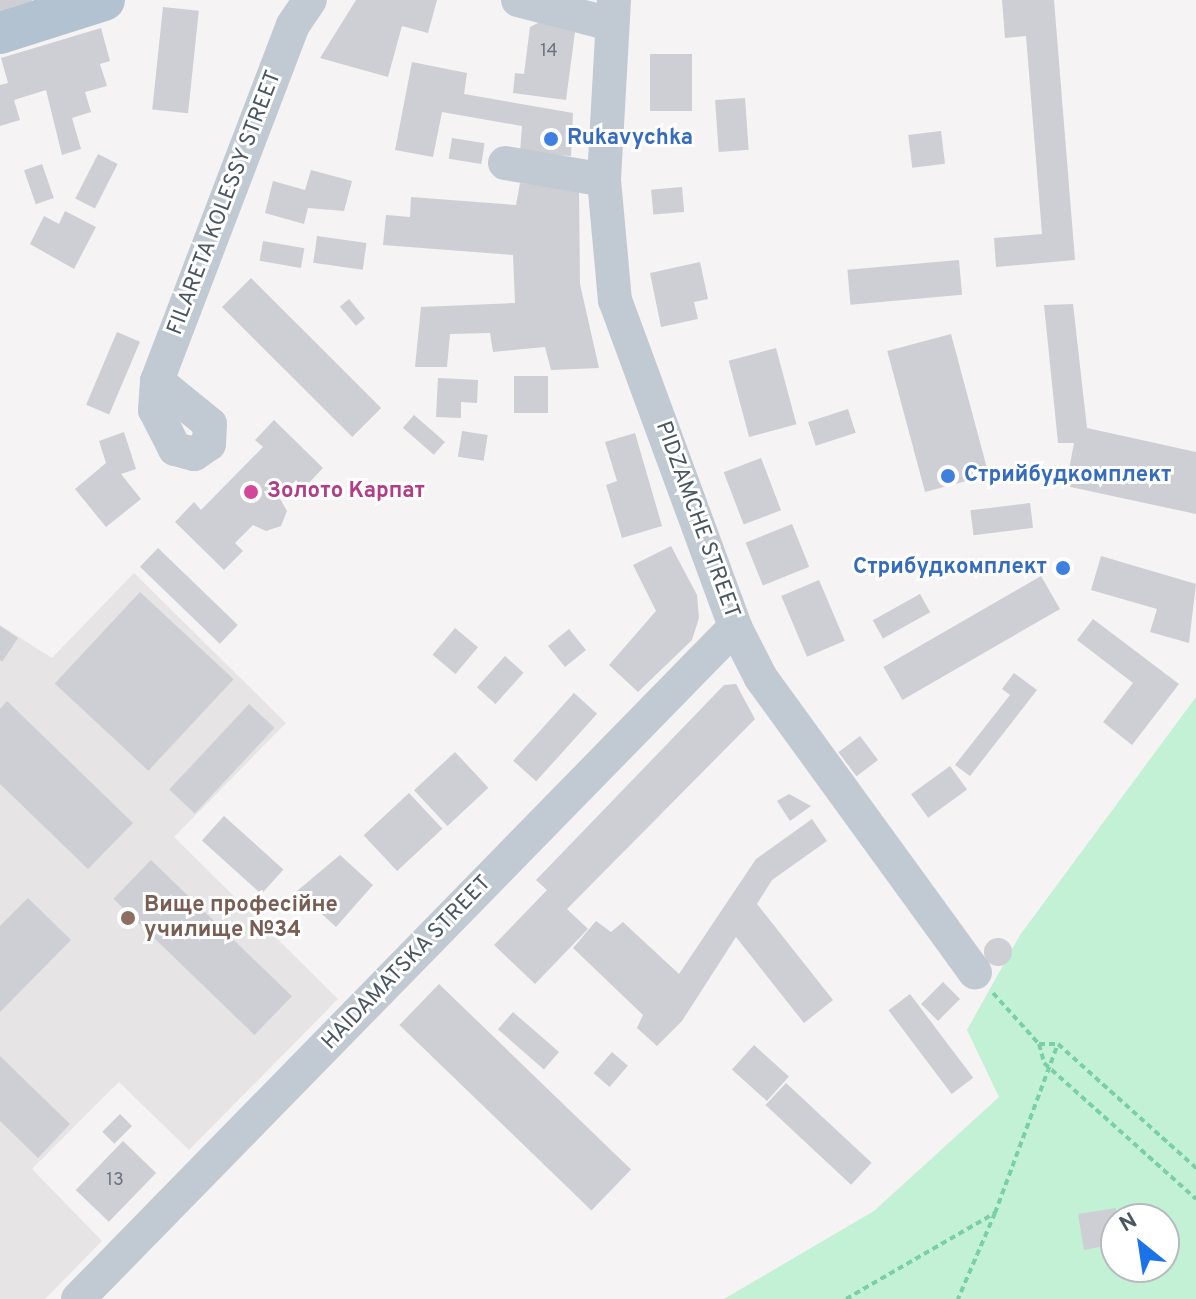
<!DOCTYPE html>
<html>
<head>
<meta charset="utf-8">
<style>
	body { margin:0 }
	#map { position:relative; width:1196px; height:1299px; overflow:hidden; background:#f5f3f3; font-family:Overpass,sans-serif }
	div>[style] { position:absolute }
	.education>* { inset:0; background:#e6e4e5 }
	.green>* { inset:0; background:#c3f1d5 }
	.building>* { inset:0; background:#cdcfd5; transform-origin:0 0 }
	.round { border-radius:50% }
	.path>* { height:4px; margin-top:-2px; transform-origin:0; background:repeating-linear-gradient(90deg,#7ad0a6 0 6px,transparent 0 10px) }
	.minor>* { height:34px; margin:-17px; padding:0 17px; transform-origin:17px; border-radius:17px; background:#c1cad2 }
	.major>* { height:42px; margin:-21px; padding:0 21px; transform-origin:21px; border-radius:21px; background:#b3c2d1 }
	.dots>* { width:22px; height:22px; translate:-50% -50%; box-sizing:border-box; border:4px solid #fff; border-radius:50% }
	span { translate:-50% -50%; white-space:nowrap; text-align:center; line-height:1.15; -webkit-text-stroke:6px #fff; paint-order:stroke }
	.number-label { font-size:18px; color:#6b747e }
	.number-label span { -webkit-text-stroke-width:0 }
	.shop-label { font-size:22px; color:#366cbe; font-weight:700 }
	.left { translate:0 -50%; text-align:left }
	.right { translate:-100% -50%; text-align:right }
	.street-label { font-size:22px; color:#4a5661 }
	.hotel-label { font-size:22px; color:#b23c85; font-weight:700 }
	.education-label { font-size:22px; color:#785e54; font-weight:700 }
	.north { position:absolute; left:1100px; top:1203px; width:80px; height:80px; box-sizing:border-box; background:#fff; border:2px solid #b7bbc0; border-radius:50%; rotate:330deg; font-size:22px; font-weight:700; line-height:32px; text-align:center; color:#4a5661 }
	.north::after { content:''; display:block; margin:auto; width:28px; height:36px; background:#1a73e8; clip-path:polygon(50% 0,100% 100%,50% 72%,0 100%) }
</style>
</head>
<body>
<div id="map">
	<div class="education">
		<div style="clip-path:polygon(134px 573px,286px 723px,174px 837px,338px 999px,189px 1150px,119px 1082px,32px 1169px,102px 1241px,45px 1299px,0 1299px,0 625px,52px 658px)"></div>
	</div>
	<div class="green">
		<div style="clip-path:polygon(evenodd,1196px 697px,1196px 1299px,724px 1299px,874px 1211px,999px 1097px,967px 1030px,1020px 935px,1196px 697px,1116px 1219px,1164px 1219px,1164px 1267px,1116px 1267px,1116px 1219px)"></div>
	</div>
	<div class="building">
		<div style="clip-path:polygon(0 0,32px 0,32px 1px,0 11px)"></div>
		<div style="clip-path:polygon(356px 0,437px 0,428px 33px,402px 26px,388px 77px,320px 58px)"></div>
		<div style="clip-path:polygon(1002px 0,1054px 0,1075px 260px,996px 267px,994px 238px,1042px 234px,1026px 36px,1005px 38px)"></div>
		<div style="left:163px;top:7px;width:36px;height:103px;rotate:6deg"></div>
		<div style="clip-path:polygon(540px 22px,575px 32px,566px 100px,513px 93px,515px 73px,524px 74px,530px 27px)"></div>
		<div style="clip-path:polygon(101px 28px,110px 61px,100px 64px,107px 86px,85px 92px,91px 112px,72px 118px,81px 149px,62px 155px,46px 90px,14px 100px,20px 120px,0 126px,0 85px,8px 83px,1px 58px)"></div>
		<div style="left:650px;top:54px;width:42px;height:57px"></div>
		<div style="clip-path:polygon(412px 62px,467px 73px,464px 94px,573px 113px,571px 156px,520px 153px,522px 126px,442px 112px,433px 157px,395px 150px)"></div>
		<div style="left:745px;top:98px;width:52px;height:30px;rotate:86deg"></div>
		<div style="left:941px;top:131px;width:33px;height:33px;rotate:83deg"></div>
		<div style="left:452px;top:138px;width:33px;height:21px;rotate:9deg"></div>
		<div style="left:98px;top:154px;width:22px;height:50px;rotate:27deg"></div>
		<div style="left:42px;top:164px;width:36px;height:19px;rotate:71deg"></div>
		<div style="clip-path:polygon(311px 170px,352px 181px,344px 211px,308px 208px,304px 224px,265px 213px,273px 181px,305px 190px)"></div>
		<div style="clip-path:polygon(520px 183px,579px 187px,580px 284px,599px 368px,551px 370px,545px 347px,493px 352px,490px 333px,450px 334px,447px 367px,415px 367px,421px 307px,515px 303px,513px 255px,383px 245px,386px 215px,410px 217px,411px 197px,516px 205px)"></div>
		<div style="left:682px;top:187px;width:25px;height:31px;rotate:85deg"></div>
		<div style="clip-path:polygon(65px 211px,96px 227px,74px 269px,30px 244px,44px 216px,59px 224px)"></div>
		<div style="left:317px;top:236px;width:50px;height:27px;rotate:8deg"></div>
		<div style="left:263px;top:241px;width:42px;height:20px;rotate:10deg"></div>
		<div style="left:959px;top:260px;width:35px;height:112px;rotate:85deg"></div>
		<div style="clip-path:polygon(700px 262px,708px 299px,694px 302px,698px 319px,661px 327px,650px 273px)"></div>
		<div style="left:251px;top:278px;width:184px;height:41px;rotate:45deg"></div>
		<div style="left:349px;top:299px;width:25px;height:12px;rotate:50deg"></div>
		<div style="clip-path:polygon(1073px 304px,1087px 428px,1196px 452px,1196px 514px,1066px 486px,1074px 443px,1058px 443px,1044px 305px)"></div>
		<div style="left:117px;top:332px;width:25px;height:79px;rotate:23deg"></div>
		<div style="left:951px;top:334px;width:146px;height:66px;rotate:75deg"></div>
		<div style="left:776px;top:348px;width:79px;height:49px;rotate:75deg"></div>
		<div style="left:514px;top:376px;width:34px;height:37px"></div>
		<div style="clip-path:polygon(438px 378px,478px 380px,477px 403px,461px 402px,461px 418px,436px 417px)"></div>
		<div style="left:848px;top:409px;width:25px;height:42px;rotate:72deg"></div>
		<div style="left:414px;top:415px;width:41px;height:17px;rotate:41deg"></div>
		<div style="clip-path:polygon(274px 420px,323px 468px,304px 488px,296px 480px,279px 497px,287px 511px,281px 526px,266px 531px,253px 525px,235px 543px,243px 551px,224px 570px,175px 522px,194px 502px,201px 510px,263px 447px,255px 440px)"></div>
		<div style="left:462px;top:431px;width:26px;height:26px;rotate:9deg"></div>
		<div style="clip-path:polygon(124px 432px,136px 469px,121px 474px,141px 499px,106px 527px,75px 489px,106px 463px,99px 441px)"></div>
		<div style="clip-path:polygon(635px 433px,662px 526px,622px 538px,606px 485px,617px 481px,605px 442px)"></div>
		<div style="left:761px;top:458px;width:56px;height:40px;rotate:69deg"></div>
		<div style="left:1030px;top:503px;width:25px;height:60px;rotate:83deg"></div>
		<div style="left:792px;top:524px;width:46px;height:50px;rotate:68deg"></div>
		<div style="clip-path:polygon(671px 546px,697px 595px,699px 618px,692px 640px,638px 692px,609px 665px,656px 611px,633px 565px)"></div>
		<div style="left:158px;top:548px;width:111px;height:26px;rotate:44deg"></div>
		<div style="clip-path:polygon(1101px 556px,1196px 584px,1189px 643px,1150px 632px,1157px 609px,1091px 590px)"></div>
		<div style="left:1041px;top:576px;width:38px;height:182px;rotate:60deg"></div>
		<div style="left:819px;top:580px;width:66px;height:41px;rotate:67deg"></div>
		<div style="left:140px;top:592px;width:128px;height:125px;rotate:43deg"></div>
		<div style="left:920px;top:594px;width:21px;height:54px;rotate:61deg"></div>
		<div style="clip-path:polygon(1093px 619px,1179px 684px,1132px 745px,1103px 722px,1133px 683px,1077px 640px)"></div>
		<div style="clip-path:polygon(0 626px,18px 638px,2px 662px,0 660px)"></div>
		<div style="left:455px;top:628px;width:30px;height:35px;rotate:40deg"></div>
		<div style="left:569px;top:629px;width:27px;height:27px;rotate:51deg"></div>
		<div style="left:505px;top:656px;width:25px;height:42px;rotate:42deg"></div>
		<div style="clip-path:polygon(1014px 673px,1037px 690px,970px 776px,955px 765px,1010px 695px,1002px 689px)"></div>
		<div style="clip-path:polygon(736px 684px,755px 719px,567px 909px,588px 929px,535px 984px,494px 945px,547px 890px,536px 880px,724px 685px)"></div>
		<div style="left:574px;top:693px;width:31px;height:91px;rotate:42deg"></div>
		<div style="clip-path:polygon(7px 701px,133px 823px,88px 869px,0 784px,0 709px)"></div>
		<div style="left:249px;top:704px;width:35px;height:117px;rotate:43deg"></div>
		<div style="left:860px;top:736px;width:30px;height:27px;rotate:53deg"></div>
		<div style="left:455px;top:752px;width:49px;height:56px;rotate:47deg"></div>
		<div style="left:950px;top:766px;width:29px;height:48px;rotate:54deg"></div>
		<div style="left:409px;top:793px;width:49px;height:62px;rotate:47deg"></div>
		<div style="clip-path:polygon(789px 794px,811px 806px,790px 821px,777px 801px)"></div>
		<div style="left:224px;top:816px;width:80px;height:33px;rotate:42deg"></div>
		<div style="clip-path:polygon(812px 819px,827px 841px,772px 880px,757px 904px,833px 1000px,804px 1023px,736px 937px,682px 1021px,657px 1046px,637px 1028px,643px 1015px,573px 948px,596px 921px,611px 932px,623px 922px,679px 974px,756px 859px)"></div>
		<div style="clip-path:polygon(340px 855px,373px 885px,336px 927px,297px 891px)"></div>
		<div style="left:151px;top:860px;width:196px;height:54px;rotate:44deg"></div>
		<div style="clip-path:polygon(28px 898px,71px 940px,0 1012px,0 926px)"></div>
		<div class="round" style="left:984px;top:938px;width:28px;height:28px"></div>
		<div style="left:943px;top:982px;width:24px;height:31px;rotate:45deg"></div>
		<div style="left:439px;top:984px;width:267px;height:57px;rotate:44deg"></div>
		<div style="left:910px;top:994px;width:105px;height:27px;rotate:53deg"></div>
		<div style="left:513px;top:1012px;width:61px;height:23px;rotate:41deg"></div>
		<div style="left:754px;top:1045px;width:47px;height:33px;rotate:42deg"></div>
		<div style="left:612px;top:1052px;width:21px;height:28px;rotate:41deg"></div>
		<div style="clip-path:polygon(0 1056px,70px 1124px,38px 1158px,0 1121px)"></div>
		<div style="left:786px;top:1083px;width:117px;height:30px;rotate:43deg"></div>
		<div style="left:120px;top:1114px;width:17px;height:25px;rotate:45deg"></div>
		<div style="left:123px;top:1141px;width:46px;height:68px;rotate:44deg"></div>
		<div style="clip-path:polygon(1116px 1208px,1116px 1244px,1084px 1250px,1078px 1214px)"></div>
	</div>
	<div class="path">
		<div style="left:993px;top:993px;width:69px;rotate:48deg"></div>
		<div style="left:1039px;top:1044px;width:19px"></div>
		<div style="left:1058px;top:1044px;width:186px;rotate:41.9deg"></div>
		<div style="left:1039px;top:1044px;width:20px;rotate:75deg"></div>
		<div style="left:1044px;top:1063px;width:204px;rotate:41.8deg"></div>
		<div style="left:995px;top:1213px;width:180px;rotate:-69.6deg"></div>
		<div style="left:846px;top:1299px;width:172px;rotate:-30deg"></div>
		<div style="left:995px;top:1213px;width:94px;rotate:113.3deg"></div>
	</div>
	<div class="minor">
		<div style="left:518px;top:0;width:96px;rotate:14.5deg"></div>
		<div style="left:614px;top:0;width:180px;rotate:93.2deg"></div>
		<div style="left:604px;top:180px;width:121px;rotate:84.8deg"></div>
		<div style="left:615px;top:300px;width:348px;rotate:69.8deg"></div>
		<div style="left:735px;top:627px;width:57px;rotate:63deg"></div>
		<div style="left:761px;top:678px;width:364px;rotate:54deg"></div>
		<div style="left:505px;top:163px;width:100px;rotate:9.7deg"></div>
		<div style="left:157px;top:381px;width:68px;rotate:39.1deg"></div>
		<div style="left:210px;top:424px;width:20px;rotate:93deg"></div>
		<div style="left:209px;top:444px;width:18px;rotate:146deg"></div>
		<div style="left:194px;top:454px;width:20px;rotate:-165deg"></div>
		<div style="left:175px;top:449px;width:44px;rotate:-117.1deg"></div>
		<div style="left:155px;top:410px;width:29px;rotate:-86deg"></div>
		<div style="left:157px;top:381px;width:381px;rotate:-69.1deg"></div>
		<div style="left:293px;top:25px;width:30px;rotate:-56deg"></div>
		<div style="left:78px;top:1299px;width:940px;rotate:-45.65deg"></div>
	</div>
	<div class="major">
		<div style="left:0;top:33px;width:109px;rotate:-17.6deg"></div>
	</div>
	<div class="dots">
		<div style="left:551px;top:139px;background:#3f7fe0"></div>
		<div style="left:948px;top:476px;background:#3f7fe0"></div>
		<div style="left:251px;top:492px;background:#d1479c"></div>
		<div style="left:1063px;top:568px;background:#3f7fe0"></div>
		<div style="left:128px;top:918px;background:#8d6e63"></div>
	</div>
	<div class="number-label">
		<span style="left:549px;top:52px">14</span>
		<span style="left:115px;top:1181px">13</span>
	</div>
	<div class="shop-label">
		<span class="left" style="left:567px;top:139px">Rukavychka</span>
		<span class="left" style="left:964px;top:476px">Стрийбудкомплект</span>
		<span class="right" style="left:1047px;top:568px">Стрибудкомплект</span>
	</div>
	<div class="street-label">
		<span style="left:225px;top:203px;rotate:-69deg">FILARETA KOLESSY STREET</span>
		<span style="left:697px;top:520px;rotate:70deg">PIDZAMCHE STREET</span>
		<span style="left:407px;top:963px;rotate:-46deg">HAIDAMATSKA STREET</span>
	</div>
	<div class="hotel-label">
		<span class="left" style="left:267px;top:492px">Золото Карпат</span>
	</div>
	<div class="education-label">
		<span class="left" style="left:144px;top:918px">Вище професійне<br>училище №34</span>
	</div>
	<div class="north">N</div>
</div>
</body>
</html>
